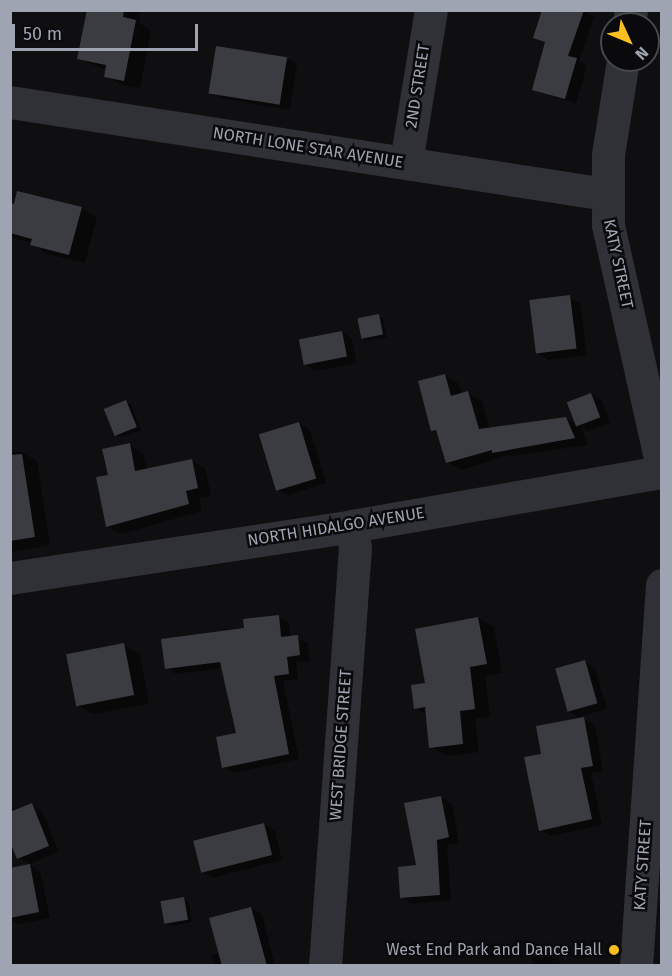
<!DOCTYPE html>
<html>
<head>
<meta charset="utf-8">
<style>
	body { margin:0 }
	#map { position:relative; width:672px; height:976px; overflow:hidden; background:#0f0f11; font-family:"Fira Sans",sans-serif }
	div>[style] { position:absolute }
	.shadow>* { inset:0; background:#0007 }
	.building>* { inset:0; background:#3b3c41; transform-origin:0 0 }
	.minor>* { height:33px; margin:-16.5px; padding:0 16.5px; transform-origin:16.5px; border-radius:16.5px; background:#303136 }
	.dots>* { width:16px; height:16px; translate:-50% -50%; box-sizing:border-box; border:3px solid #0a0a0c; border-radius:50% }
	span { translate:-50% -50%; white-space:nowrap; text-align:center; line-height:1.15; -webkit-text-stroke:5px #0a0a0c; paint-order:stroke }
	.street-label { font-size:16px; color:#9fa4b2 }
	.poi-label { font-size:16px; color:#9fa4b2 }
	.right { translate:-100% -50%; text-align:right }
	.frame { position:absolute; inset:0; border:12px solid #9fa4b2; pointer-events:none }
	.north { position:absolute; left:600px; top:12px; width:60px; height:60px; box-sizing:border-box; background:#0a0a0c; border:2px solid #46484e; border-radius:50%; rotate:134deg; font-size:16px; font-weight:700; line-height:24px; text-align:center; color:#9fa4b2 }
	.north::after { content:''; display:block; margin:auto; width:21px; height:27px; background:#f9bf1f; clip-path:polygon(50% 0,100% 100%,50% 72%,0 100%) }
	.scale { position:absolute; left:12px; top:24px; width:186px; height:27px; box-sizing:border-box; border:3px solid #9fa4b2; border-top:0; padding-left:8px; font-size:18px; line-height:21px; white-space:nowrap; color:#9fa4b2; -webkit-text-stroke:4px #0a0a0c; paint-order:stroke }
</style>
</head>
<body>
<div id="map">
	<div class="shadow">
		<div style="clip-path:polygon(89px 10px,141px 11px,139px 23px,151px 30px,140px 88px,121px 85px,106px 76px,107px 70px,79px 59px)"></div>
		<div style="clip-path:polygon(584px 11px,594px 17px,579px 61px,587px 65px,576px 104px,534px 89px,547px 44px,535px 37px)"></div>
		<div style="clip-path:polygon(287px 58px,297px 64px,290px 110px,219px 98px,208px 92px)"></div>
		<div style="clip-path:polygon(10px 205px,81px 208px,97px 217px,85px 263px,47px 254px,32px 243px,10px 237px)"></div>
		<div style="clip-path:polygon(569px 297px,580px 303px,587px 355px,549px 360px,538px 354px)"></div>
		<div style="clip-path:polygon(378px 316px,383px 319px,387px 337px,368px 341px,363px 339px)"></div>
		<div style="clip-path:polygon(342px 332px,352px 339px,357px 363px,316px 371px,305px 364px)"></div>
		<div style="clip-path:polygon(445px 375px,458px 383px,462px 394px,468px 393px,482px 401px,490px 429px,566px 418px,577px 424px,591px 394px,602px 400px,610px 423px,588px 431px,580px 426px,588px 445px,503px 457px,461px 470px,447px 462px,439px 434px,433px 430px)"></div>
		<div style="clip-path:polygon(126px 402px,131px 405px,141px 430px,121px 437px,116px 435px)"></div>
		<div style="clip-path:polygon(299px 423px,310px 430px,326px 483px,288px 495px,277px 489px)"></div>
		<div style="clip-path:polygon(130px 445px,143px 453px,147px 470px,191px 460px,205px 468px,211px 496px,199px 498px,202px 511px,121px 534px,107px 526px,109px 476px)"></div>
		<div style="clip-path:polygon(21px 452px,37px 461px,50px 545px,10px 552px,10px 453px)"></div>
		<div style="clip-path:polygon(279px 617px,289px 623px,290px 637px,308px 642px,310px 661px,296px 662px,298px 679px,283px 681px,299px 759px,234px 773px,223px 767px,237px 734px,223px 668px,176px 674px,166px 668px)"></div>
		<div style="clip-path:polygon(478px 618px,494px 627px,502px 673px,485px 676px,490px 717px,475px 719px,479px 752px,447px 756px,431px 747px,427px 715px,415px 708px,427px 685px)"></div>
		<div style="clip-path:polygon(124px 645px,140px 654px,149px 704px,93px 714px,77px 705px)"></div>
		<div style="clip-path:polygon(584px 662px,595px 668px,607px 709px,579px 717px,568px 711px)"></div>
		<div style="clip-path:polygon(584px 719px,595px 725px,603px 771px,591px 773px,602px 825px,551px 836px,540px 830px,543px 755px)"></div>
		<div style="clip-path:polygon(441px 797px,452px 804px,459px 843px,447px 845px,451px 900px,412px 904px,401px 897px,418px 866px)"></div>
		<div style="clip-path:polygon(32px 805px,42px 811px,59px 852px,29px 864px,19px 858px)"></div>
		<div style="clip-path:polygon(264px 824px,275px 831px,282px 860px,213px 878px,202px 872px)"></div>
		<div style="clip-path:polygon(30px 865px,40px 872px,50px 918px,19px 924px,10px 919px,10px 869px)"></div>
		<div style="clip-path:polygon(184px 899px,189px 902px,192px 922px,171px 926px,166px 924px)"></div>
		<div style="clip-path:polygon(251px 908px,262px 915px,275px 966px,214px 966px,211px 955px,220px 953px)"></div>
		<div style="clip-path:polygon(553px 952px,558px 954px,560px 966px,533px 966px,531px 955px)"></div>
	</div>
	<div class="building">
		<div style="clip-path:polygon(87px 10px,124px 10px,123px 17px,136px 20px,124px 81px,104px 77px,106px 65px,77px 59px)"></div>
		<div style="clip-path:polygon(542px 10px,584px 10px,568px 56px,577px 58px,565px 99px,532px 90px,545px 42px,533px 38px)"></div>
		<div style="left:216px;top:46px;width:72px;height:48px;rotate:9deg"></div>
		<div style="clip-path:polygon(17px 191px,82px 207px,69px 255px,30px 245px,32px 239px,10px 233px,10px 203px,14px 204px)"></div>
		<div style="left:570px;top:295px;width:54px;height:41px;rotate:83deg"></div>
		<div style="left:379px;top:314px;width:21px;height:22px;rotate:79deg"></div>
		<div style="left:342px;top:331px;width:26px;height:44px;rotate:79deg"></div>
		<div style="clip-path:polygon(445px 374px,451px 396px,468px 391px,479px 429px,566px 417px,575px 438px,492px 453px,492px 450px,446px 463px,436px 430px,431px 431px,418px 381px)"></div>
		<div style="left:591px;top:393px;width:26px;height:26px;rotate:69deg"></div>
		<div style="left:126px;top:400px;width:29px;height:24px;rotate:68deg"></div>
		<div style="left:299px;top:422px;width:59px;height:42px;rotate:73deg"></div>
		<div style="clip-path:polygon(130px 443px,135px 471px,192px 459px,198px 488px,186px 491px,189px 504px,106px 527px,96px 477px,108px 475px,102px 449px)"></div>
		<div style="clip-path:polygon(22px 454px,35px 537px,10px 541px,10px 455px)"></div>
		<div style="clip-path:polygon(279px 615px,281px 637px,298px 635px,300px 655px,287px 657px,289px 674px,274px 676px,289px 754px,222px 768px,216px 737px,236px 733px,220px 662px,165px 669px,161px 639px,244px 628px,243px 619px)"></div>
		<div style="clip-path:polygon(478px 617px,487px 664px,470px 667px,475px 709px,460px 711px,463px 744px,429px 748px,425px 707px,414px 709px,411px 685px,425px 683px,415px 629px)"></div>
		<div style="left:124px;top:643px;width:53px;height:59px;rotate:79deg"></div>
		<div style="left:585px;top:660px;width:45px;height:31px;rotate:74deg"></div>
		<div style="clip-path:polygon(584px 717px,593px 766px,581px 768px,592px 819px,539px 831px,524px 757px,541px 754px,536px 726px)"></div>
		<div style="clip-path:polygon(441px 796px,449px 837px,437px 840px,440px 895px,400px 898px,398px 867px,416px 865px,404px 803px)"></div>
		<div style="clip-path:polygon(32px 803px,49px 846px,17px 859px,10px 842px,10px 812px)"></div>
		<div style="left:264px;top:823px;width:33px;height:73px;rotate:76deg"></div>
		<div style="clip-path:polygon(30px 864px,39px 912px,10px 918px,10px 868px)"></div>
		<div style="left:184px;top:897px;width:23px;height:24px;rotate:80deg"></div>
		<div style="clip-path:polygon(251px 907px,267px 966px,222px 966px,209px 918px)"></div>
	</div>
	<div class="minor">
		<div style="left:629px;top:24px;width:14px;rotate:-82deg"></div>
		<div style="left:623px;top:60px;width:96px;rotate:99deg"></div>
		<div style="left:608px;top:155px;width:70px;rotate:90deg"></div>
		<div style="left:608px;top:225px;width:247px;rotate:77.4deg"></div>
		<div style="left:10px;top:102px;width:603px;rotate:8.78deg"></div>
		<div style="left:406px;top:162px;width:154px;rotate:-80.7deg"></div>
		<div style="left:10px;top:578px;width:346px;rotate:-8.6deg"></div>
		<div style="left:352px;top:526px;width:315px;rotate:-9.9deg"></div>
		<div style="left:325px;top:966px;width:419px;rotate:-85.9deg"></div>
		<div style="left:355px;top:548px;width:22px;rotate:-98deg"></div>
		<div style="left:636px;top:966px;width:382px;rotate:-86.1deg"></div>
	</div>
	<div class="dots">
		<div style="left:614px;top:950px;background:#f9bf1f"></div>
	</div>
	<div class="street-label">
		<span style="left:418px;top:86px;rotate:-81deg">2ND STREET</span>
		<span style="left:308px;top:148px;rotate:9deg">NORTH LONE STAR AVENUE</span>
		<span style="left:618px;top:264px;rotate:78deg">KATY STREET</span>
		<span style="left:336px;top:527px;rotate:-9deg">NORTH HIDALGO AVENUE</span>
		<span style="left:341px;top:745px;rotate:-86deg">WEST BRIDGE STREET</span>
		<span style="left:643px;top:865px;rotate:-86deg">KATY STREET</span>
	</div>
	<div class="poi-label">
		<span class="right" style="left:602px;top:950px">West End Park and Dance Hall</span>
	</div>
	<div class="frame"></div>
	<div class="north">N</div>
	<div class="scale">50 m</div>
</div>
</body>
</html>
